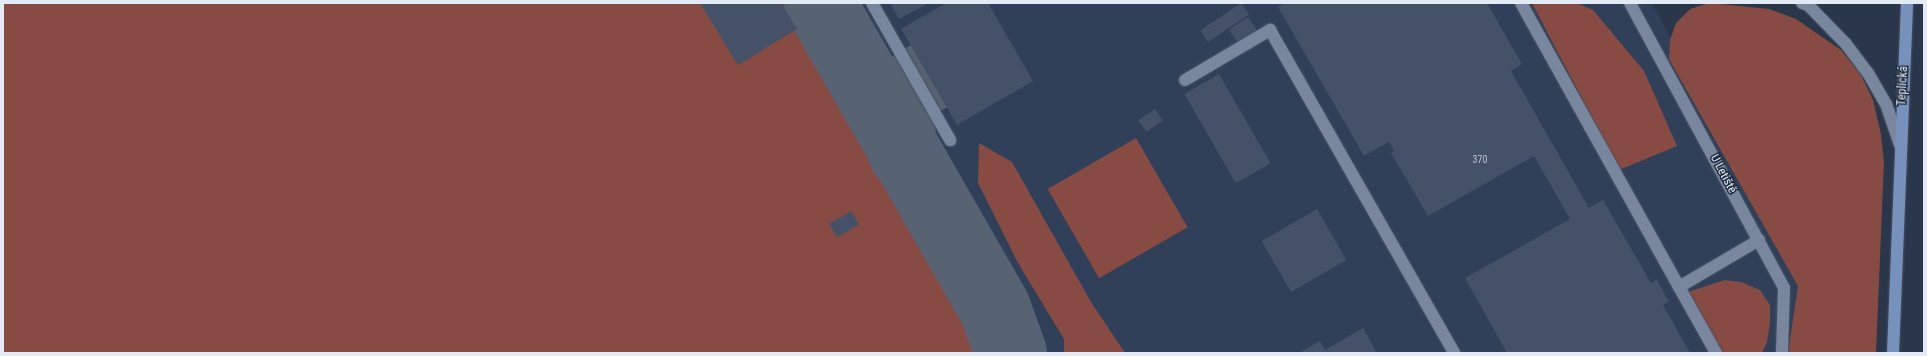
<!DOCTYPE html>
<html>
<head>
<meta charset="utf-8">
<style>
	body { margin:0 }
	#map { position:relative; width:1927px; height:356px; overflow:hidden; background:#2a3649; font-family:"Roboto Condensed",sans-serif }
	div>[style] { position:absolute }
	.built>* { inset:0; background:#304059 }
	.green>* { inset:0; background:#884b43; transform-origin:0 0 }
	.taxiway>* { height:72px; margin:-36px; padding:0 36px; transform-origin:36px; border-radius:36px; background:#576273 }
	.building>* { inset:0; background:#445166; transform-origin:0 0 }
	.roads { filter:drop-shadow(0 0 1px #485263) drop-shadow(0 0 1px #485263) }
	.minor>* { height:12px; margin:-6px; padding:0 6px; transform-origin:6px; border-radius:6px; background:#79879e }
	.major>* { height:12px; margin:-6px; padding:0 6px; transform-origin:6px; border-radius:6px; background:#7691bc }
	span { translate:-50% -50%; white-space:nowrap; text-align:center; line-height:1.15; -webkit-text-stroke:3px #202c3e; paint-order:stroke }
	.number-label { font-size:10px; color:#bac4d2 }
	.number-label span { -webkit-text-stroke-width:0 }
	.street-label { font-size:12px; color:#e2eaf6 }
	.frame { position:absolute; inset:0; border:4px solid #e2eaf6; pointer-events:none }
</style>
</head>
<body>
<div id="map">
	<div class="built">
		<div style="clip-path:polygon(3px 3px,1652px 3px,1802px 284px,1791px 353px,3px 353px)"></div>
	</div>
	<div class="green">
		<div style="clip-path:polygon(3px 3px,782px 3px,968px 324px,980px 353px,3px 353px)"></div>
		<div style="clip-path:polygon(1532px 3px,1577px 3px,1593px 10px,1644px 71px,1677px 146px,1619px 170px)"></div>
		<div style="clip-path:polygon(1709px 3px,1769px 9px,1796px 19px,1841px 50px,1860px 73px,1873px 100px,1881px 134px,1884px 162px,1876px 353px,1788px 353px,1798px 286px,1669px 59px,1670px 40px,1676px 23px,1690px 9px)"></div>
		<div style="left:1136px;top:138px;width:103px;height:102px;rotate:60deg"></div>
		<div style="clip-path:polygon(979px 143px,1012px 162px,1091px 302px,1125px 353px,1064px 353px,1064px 339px,1018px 263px,978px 183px)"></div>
		<div style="clip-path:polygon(1725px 280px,1741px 282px,1760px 290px,1770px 305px,1770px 323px,1767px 342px,1762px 353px,1721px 353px,1688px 292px)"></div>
	</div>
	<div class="taxiway">
		<div style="left:820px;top:3px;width:353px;rotate:60.2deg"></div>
		<div style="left:995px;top:309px;width:47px;rotate:70deg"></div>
		<div style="left:904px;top:153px;width:20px;rotate:-105deg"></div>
		<div style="left:899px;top:134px;width:29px;rotate:-86deg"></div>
		<div style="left:901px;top:105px;width:22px;rotate:-58deg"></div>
		<div style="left:913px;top:86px;width:19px;rotate:-32deg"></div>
	</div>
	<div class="building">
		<div style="clip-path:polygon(700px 3px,781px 3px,797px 29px,738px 65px)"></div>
		<div style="clip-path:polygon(890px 3px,929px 3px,899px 19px)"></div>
		<div style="clip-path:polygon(946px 3px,988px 3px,1033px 81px,957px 125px,901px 29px)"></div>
		<div style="left:1241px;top:3px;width:14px;height:49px;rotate:56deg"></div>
		<div style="clip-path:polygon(1285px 3px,1487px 3px,1522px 64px,1511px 71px,1589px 208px,1603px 200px,1651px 283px,1657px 280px,1669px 302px,1663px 305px,1690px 353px,1507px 353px,1465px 278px,1570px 219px,1534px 156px,1428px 216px,1391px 153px,1394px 151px,1389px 142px,1364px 156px,1278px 7px)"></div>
		<div style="left:1248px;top:17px;width:18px;height:23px;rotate:56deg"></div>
		<div style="left:1219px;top:74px;width:103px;height:40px;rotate:60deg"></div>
		<div style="left:1155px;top:109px;width:14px;height:20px;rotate:56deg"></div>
		<div style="left:1317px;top:209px;width:59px;height:64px;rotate:60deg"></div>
		<div style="left:851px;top:211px;width:16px;height:25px;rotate:60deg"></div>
		<div style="clip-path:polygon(1363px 328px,1377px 353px,1299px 353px,1320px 341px,1325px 350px)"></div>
	</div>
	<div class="roads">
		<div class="minor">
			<div style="left:872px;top:3px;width:158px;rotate:60.3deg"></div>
			<div style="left:1521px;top:3px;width:325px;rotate:60.9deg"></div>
			<div style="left:1679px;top:287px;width:93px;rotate:-30.4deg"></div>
			<div style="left:1630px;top:3px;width:324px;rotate:61.6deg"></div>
			<div style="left:1784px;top:288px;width:65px;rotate:91.8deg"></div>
			<div style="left:1802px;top:3px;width:6px;rotate:18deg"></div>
			<div style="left:1808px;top:5px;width:54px;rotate:45.7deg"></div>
			<div style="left:1846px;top:44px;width:36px;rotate:53deg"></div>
			<div style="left:1868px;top:73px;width:36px;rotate:60deg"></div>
			<div style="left:1886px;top:104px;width:43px;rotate:71.1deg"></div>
			<div style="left:1185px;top:80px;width:99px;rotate:-30.5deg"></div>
			<div style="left:1270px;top:30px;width:372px;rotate:60.3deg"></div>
			<div style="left:1679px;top:287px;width:76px;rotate:60.7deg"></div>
		</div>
		<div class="major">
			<div style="left:1893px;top:353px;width:350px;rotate:-87.7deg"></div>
		</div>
	</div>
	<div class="number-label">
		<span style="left:1480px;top:160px">370</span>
	</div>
	<div class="street-label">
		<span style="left:1903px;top:86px;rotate:-87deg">Teplická</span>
		<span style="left:1723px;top:174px;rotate:62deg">U Letiště</span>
	</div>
	<div class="frame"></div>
</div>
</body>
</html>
